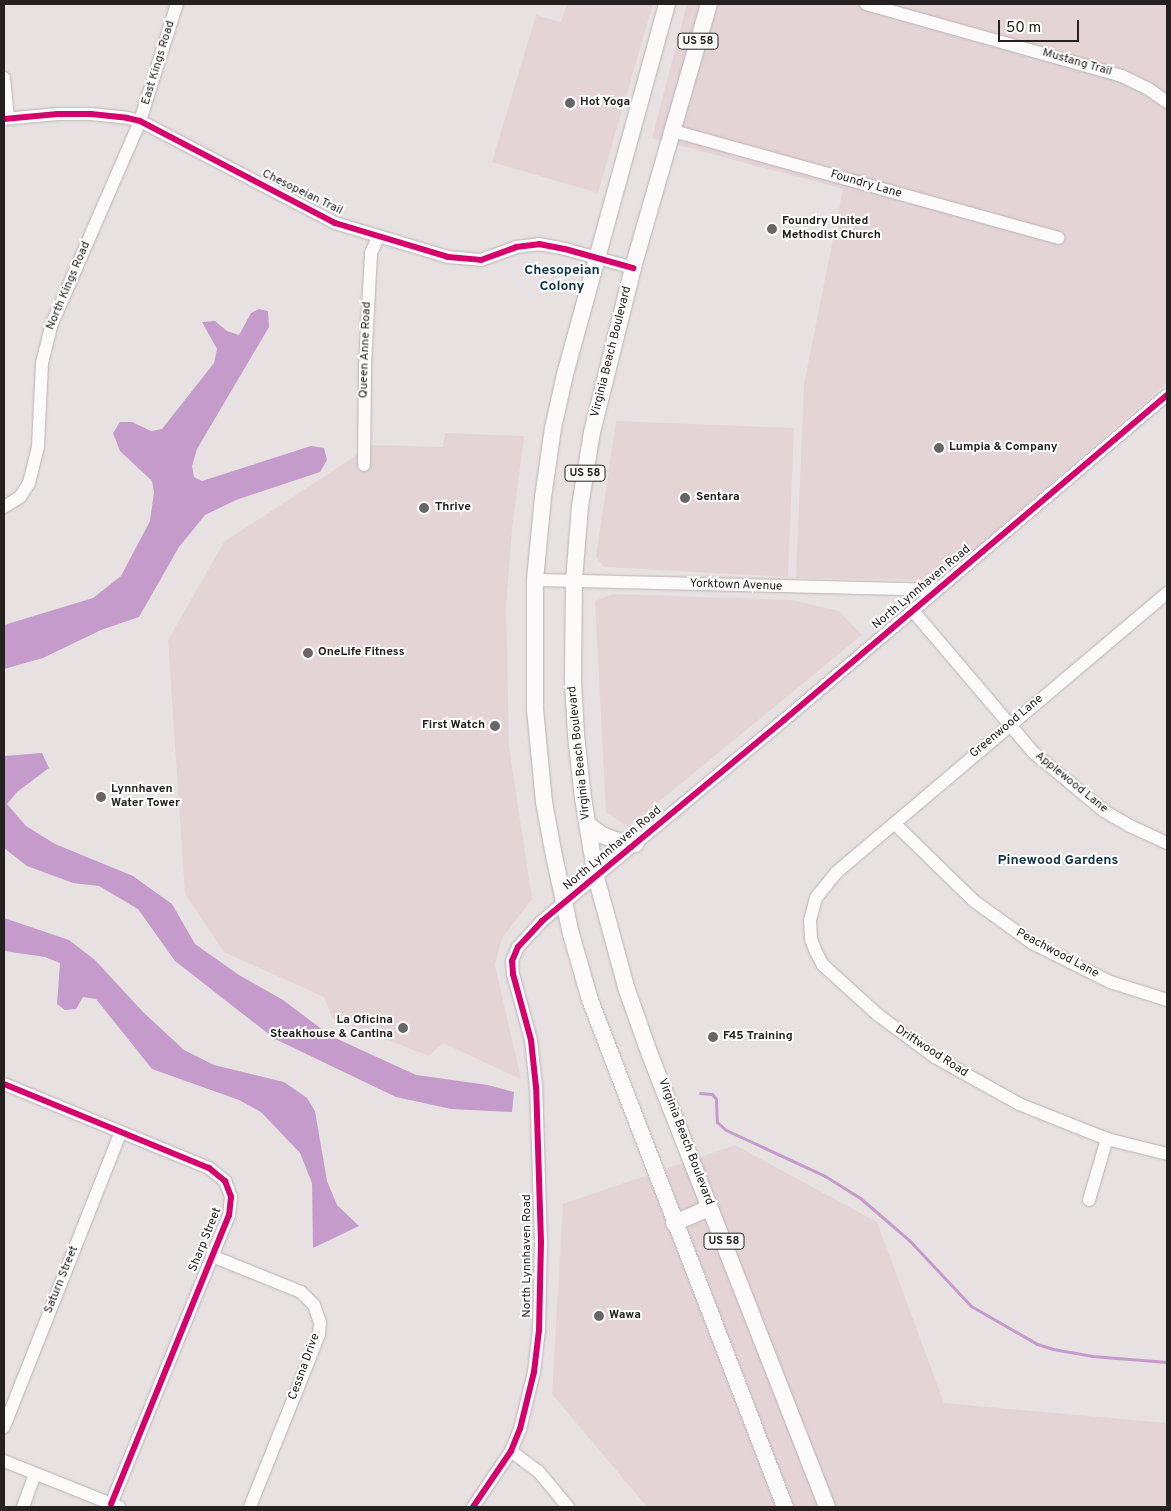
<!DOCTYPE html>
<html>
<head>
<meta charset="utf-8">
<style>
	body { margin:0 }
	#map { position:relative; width:1171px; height:1511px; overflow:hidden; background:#e8e1e2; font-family:Overpass,sans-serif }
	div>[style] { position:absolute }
	.built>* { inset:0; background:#e4d4d6 }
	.water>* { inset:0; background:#c59bcc }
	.stream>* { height:3px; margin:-1.5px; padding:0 1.5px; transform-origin:1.5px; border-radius:1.5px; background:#c59bcc }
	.roads { filter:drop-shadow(0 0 1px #b9b3b4) drop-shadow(0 0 1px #b9b3b4) }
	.minor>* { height:12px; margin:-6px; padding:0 6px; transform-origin:6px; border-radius:6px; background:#fcfafb }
	.major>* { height:16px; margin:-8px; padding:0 8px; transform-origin:8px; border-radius:8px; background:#fcfafb }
	.cycleway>* { height:6px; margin:-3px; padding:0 3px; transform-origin:3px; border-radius:3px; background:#d6006c }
	.dots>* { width:14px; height:14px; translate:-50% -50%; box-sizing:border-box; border:2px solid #fff; border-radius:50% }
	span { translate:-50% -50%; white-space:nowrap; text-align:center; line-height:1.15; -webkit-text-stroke:4px #fff; paint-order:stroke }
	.shield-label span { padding:1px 4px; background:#fff; border:1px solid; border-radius:4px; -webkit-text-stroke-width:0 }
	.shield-label { font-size:11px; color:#252121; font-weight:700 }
	.street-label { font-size:12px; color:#252121 }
	.poi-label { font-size:12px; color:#252121; font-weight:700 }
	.left { translate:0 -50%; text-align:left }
	.right { translate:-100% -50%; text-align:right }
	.neighbourhood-label { font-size:14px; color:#12344d; font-weight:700 }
	.frame { position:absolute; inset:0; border:5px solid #252121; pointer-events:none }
	.scale { position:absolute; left:998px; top:20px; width:81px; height:22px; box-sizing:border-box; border:2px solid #252121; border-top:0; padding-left:6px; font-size:15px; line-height:18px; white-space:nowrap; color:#252121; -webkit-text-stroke:4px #fff; paint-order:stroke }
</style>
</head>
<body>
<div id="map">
	<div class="built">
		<div style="clip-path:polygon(567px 4px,653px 4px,598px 193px,492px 162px,536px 15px,561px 22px)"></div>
		<div style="clip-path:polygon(687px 4px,1167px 4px,1167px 383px,939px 580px,796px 578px,804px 384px,843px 189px,652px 138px)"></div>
		<div style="clip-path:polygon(616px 421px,794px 428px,788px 577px,604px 567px,596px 557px)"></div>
		<div style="clip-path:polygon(445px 433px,524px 436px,512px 530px,506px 607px,509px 747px,532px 899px,502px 938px,495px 965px,521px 1079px,443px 1043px,429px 1056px,333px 1019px,324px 997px,224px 952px,185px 894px,168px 640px,224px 542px,372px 445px,443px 447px)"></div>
		<div style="clip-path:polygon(613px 594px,792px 600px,839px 611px,862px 635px,628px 827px,606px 812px,595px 601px)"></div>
		<div style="clip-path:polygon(735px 1145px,877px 1222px,944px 1403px,1167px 1423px,1167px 1507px,647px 1507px,552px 1394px,563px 1204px)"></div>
	</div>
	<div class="water">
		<div style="clip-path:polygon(259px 309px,268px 311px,269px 327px,197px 449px,192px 466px,194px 477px,202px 481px,311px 446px,324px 448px,327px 460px,320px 472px,236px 500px,205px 515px,179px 547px,139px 617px,101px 630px,43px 658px,4px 669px,4px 625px,93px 598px,121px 576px,150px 521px,154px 492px,152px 481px,120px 451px,113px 433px,120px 422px,132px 422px,151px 431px,162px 429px,214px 363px,217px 349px,202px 322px,215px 321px,227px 331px,239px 335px,251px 313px)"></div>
		<div style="clip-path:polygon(42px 753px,49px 768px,17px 792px,7px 804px,26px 826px,55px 844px,133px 876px,172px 904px,195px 944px,239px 975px,283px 1000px,331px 1036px,416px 1075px,488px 1085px,514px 1092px,512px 1112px,451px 1109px,396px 1097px,275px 1039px,175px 961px,138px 909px,99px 886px,73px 883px,27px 866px,4px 848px,4px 756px)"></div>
		<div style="clip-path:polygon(4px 918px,69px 940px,95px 960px,143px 1012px,184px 1050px,214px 1065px,284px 1082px,307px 1098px,315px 1111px,327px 1181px,337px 1205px,359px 1226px,313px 1248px,312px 1183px,300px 1153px,261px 1112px,239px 1100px,152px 1069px,96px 999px,83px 997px,76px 1009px,65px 1010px,57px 1004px,60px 963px,45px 957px,4px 951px)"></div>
	</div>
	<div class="stream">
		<div style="left:700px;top:1093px;width:12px;rotate:5deg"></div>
		<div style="left:712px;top:1094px;width:6px;rotate:51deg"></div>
		<div style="left:716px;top:1099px;width:23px;rotate:88deg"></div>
		<div style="left:717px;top:1122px;width:12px;rotate:42deg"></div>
		<div style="left:726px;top:1130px;width:109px;rotate:24.9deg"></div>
		<div style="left:825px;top:1176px;width:40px;rotate:32deg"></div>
		<div style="left:859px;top:1197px;width:66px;rotate:40.7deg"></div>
		<div style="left:909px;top:1240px;width:91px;rotate:46.8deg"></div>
		<div style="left:971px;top:1306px;width:76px;rotate:29.9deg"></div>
		<div style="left:1037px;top:1344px;width:17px;rotate:17deg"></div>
		<div style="left:1053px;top:1349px;width:40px;rotate:10deg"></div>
		<div style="left:1092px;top:1356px;width:75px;rotate:4.6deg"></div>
	</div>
	<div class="roads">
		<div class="minor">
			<div style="left:866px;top:4px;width:266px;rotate:15.7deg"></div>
			<div style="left:1122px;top:76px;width:28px;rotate:26deg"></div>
			<div style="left:1147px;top:88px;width:24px;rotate:35deg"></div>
			<div style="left:4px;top:78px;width:40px;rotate:84.3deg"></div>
			<div style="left:4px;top:119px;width:54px;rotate:-5.3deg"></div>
			<div style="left:58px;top:114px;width:33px"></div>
			<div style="left:91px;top:114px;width:36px;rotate:6deg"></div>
			<div style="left:127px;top:118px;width:13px;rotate:13deg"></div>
			<div style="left:140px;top:121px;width:220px;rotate:27.6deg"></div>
			<div style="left:335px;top:223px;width:118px;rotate:16.7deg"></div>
			<div style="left:448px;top:257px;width:33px;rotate:5deg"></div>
			<div style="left:481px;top:260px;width:37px;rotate:-20deg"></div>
			<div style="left:516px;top:247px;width:23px;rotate:-7deg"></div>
			<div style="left:539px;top:244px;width:26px;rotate:11deg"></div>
			<div style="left:565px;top:249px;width:71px;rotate:15.6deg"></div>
			<div style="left:673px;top:131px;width:400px;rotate:15.5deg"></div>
			<div style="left:364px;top:465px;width:100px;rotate:-89.4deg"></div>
			<div style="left:365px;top:365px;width:112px;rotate:-86.9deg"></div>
			<div style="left:371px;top:253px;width:17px;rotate:-66deg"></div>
			<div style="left:4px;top:507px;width:19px;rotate:-32deg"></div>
			<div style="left:20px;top:497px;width:17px;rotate:-57deg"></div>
			<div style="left:29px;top:483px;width:38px;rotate:-76deg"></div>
			<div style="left:38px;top:446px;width:83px;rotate:-87.2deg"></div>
			<div style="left:42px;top:363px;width:38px;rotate:-76deg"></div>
			<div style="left:51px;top:326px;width:223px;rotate:-66.5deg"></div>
			<div style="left:140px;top:121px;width:123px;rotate:-72.5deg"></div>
			<div style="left:535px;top:580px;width:402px;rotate:1.4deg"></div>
			<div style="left:1167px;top:593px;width:434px;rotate:139.8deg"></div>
			<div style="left:836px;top:873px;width:32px;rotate:129deg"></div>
			<div style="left:816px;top:898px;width:23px;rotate:105deg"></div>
			<div style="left:810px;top:920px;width:19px;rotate:87deg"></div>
			<div style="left:811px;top:939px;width:14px;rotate:69deg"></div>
			<div style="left:816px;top:952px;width:15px;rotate:62deg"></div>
			<div style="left:823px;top:965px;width:74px;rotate:42.3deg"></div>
			<div style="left:878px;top:1015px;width:71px;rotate:36.4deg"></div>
			<div style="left:935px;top:1057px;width:96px;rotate:29.2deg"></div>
			<div style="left:1019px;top:1104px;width:95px;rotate:21.7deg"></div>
			<div style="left:1107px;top:1139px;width:62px;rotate:14deg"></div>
			<div style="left:913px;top:611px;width:187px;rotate:49.6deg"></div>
			<div style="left:1034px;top:753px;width:91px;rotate:39.6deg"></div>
			<div style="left:1104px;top:811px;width:30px;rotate:30deg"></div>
			<div style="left:1130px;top:826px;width:41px;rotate:24.7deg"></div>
			<div style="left:895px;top:824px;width:110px;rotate:44.3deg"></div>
			<div style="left:974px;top:901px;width:72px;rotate:35.9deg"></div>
			<div style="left:1032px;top:943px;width:87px;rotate:26.6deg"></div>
			<div style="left:1110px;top:982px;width:60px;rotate:17.5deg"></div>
			<div style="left:4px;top:1084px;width:222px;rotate:22.3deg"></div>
			<div style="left:209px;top:1168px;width:21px;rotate:39deg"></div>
			<div style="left:225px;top:1181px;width:17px;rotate:69deg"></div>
			<div style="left:231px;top:1197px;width:18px;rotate:96deg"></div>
			<div style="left:229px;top:1215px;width:312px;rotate:112.2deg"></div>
			<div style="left:1089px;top:1200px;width:64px;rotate:-73.6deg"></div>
			<div style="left:212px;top:1256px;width:96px;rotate:22deg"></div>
			<div style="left:301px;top:1292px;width:18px;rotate:45deg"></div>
			<div style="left:314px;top:1305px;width:18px;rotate:71deg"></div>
			<div style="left:320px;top:1322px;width:12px;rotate:95deg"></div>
			<div style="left:319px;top:1334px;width:28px;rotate:111deg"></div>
			<div style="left:309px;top:1360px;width:158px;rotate:111.9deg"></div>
			<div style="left:4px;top:1427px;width:317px;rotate:-68.4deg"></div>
			<div style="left:511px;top:1451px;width:34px;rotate:37deg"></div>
			<div style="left:538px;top:1471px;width:47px;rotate:50.2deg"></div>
			<div style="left:4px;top:1461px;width:124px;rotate:21.8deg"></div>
			<div style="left:23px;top:1507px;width:35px;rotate:-70deg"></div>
			<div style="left:473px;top:1507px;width:68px;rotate:-55.8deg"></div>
			<div style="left:511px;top:1451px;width:24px;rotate:-68deg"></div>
			<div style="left:520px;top:1429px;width:59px;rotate:-76.2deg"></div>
			<div style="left:534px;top:1372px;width:42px;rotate:-83.2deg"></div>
			<div style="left:539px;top:1330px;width:88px;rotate:-88.7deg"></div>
			<div style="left:541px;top:1242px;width:155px;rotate:-91.8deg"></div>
			<div style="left:536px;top:1087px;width:47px;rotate:-96.1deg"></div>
			<div style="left:531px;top:1040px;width:68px;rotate:-105.3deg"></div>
			<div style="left:513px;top:974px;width:13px;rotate:-94deg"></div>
			<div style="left:512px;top:961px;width:15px;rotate:-67deg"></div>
			<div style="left:518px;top:947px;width:35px;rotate:-47deg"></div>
			<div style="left:542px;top:921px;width:315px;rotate:-39.7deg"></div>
			<div style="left:784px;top:720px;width:502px;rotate:-40.32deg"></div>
		</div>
		<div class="major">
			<div style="left:667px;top:4px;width:380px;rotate:105.4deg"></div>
			<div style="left:566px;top:370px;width:59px;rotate:102.6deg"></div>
			<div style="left:553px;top:428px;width:70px;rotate:98.2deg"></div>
			<div style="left:543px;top:497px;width:83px;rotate:95.5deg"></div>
			<div style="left:535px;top:580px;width:129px;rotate:90deg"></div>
			<div style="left:535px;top:709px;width:93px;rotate:84.5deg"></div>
			<div style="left:544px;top:802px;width:50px;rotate:79.6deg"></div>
			<div style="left:553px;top:851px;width:85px;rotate:77.8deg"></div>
			<div style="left:571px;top:934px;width:69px;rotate:73.9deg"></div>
			<div style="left:590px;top:1000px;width:543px;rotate:68.96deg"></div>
			<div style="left:709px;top:4px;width:275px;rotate:106.1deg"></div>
			<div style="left:633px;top:268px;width:169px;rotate:104deg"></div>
			<div style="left:592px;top:432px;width:75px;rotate:99.2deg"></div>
			<div style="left:580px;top:506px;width:74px;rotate:94.6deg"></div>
			<div style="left:574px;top:580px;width:101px;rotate:90.6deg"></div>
			<div style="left:573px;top:681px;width:54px;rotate:86.8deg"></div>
			<div style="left:576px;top:735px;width:63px;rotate:83.7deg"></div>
			<div style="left:583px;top:798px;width:80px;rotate:80.7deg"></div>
			<div style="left:596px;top:877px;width:117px;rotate:74.7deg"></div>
			<div style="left:627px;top:990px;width:69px;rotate:70.5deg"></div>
			<div style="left:650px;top:1055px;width:485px;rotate:68.6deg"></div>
			<div style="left:587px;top:824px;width:19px;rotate:36deg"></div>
			<div style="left:602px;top:835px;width:14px;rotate:21deg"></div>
			<div style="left:615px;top:840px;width:21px;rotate:11deg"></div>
			<div style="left:674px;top:1223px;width:39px;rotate:-23deg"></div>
		</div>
	</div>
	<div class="cycleway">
		<div style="left:4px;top:119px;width:54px;rotate:-5.3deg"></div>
		<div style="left:58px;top:114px;width:33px"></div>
		<div style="left:91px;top:114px;width:36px;rotate:6deg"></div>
		<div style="left:127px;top:118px;width:13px;rotate:13deg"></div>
		<div style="left:140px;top:121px;width:220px;rotate:27.6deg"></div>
		<div style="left:335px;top:223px;width:118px;rotate:16.7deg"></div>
		<div style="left:448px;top:257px;width:33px;rotate:5deg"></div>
		<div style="left:481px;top:260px;width:37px;rotate:-20deg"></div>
		<div style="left:516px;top:247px;width:23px;rotate:-7deg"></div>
		<div style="left:539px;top:244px;width:26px;rotate:11deg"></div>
		<div style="left:565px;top:249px;width:71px;rotate:15.6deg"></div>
		<div style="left:4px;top:1084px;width:222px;rotate:22.3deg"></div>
		<div style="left:209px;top:1168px;width:21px;rotate:39deg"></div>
		<div style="left:225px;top:1181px;width:17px;rotate:69deg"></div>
		<div style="left:231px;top:1197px;width:18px;rotate:96deg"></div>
		<div style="left:229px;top:1215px;width:312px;rotate:112.2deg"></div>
		<div style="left:473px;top:1507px;width:68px;rotate:-55.8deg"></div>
		<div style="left:511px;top:1451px;width:24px;rotate:-68deg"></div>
		<div style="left:520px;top:1429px;width:59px;rotate:-76.2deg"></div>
		<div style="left:534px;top:1372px;width:42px;rotate:-83.2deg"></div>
		<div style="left:539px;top:1330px;width:88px;rotate:-88.7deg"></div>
		<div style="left:541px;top:1242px;width:155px;rotate:-91.8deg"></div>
		<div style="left:536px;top:1087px;width:47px;rotate:-96.1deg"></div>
		<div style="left:531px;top:1040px;width:68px;rotate:-105.3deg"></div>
		<div style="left:513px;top:974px;width:13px;rotate:-94deg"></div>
		<div style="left:512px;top:961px;width:15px;rotate:-67deg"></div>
		<div style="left:518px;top:947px;width:35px;rotate:-47deg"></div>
		<div style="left:542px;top:921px;width:315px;rotate:-39.7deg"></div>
		<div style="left:784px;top:720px;width:502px;rotate:-40.32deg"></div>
	</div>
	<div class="dots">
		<div style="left:570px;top:103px;background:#696465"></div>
		<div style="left:772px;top:229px;background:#696465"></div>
		<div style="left:939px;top:448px;background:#696465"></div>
		<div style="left:685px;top:498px;background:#696465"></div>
		<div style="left:424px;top:508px;background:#696465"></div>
		<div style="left:308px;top:653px;background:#696465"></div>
		<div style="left:495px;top:726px;background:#696465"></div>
		<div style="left:101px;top:797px;background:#696465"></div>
		<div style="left:403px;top:1028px;background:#696465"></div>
		<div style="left:713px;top:1037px;background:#696465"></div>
		<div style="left:599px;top:1316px;background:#696465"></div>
	</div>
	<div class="shield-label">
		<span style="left:698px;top:41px">US 58</span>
		<span style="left:585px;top:473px">US 58</span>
		<span style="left:724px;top:1241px">US 58</span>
	</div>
	<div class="street-label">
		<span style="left:159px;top:63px;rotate:-73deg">East Kings Road</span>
		<span style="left:1077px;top:63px;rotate:16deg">Mustang Trail</span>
		<span style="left:866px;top:185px;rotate:16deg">Foundry Lane</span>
		<span style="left:302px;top:193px;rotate:26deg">Chesopeian Trail</span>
		<span style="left:69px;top:286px;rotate:-67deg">North Kings Road</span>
		<span style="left:366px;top:350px;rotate:-88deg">Queen Anne Road</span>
		<span style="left:612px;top:352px;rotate:-76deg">Virginia Beach Boulevard</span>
		<span style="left:736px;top:586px;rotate:2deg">Yorktown Avenue</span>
		<span style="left:922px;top:588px;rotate:-40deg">North Lynnhaven Road</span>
		<span style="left:1007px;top:727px;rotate:-40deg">Greenwood Lane</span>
		<span style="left:580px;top:753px;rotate:-96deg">Virginia Beach Boulevard</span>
		<span style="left:1071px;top:783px;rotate:39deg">Applewood Lane</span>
		<span style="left:613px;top:849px;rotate:-40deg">North Lynnhaven Road</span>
		<span style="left:1057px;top:954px;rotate:28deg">Peachwood Lane</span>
		<span style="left:931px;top:1052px;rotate:33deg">Driftwood Road</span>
		<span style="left:685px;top:1142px;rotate:69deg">Virginia Beach Boulevard</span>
		<span style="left:206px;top:1240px;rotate:-68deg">Sharp Street</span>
		<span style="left:528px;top:1256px;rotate:-90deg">North Lynnhaven Road</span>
		<span style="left:62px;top:1280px;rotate:-68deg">Saturn Street</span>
		<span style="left:305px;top:1367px;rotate:-70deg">Cessna Drive</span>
	</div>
	<div class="poi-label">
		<span class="left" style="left:580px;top:103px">Hot Yoga</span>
		<span class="left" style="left:782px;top:229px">Foundry United<br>Methodist Church</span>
		<span class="left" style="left:949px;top:448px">Lumpia &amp; Company</span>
		<span class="left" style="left:696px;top:498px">Sentara</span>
		<span class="left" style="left:435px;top:508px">Thrive</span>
		<span class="left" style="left:318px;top:653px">OneLife Fitness</span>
		<span class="right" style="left:485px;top:726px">First Watch</span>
		<span class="left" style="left:111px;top:797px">Lynnhaven<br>Water Tower</span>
		<span class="right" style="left:393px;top:1028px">La Oficina<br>Steakhouse &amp; Cantina</span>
		<span class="left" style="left:723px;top:1037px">F45 Training</span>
		<span class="left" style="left:609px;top:1316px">Wawa</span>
	</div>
	<div class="neighbourhood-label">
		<span style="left:562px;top:279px">Chesopeian<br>Colony</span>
		<span style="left:1058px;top:861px">Pinewood Gardens</span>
	</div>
	<div class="frame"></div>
	<div class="scale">50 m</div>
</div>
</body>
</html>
